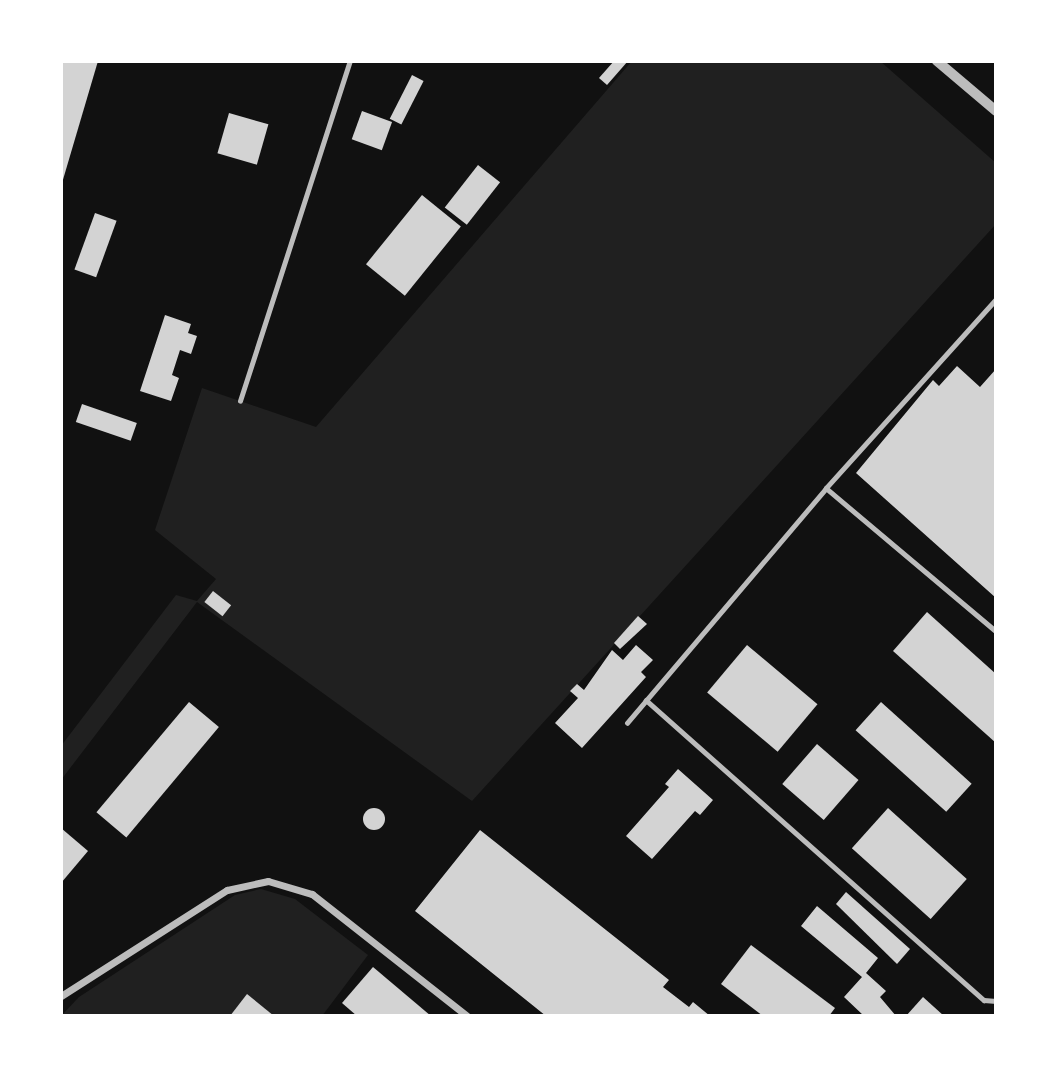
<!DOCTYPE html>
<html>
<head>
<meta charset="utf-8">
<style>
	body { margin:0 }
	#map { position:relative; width:1057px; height:1077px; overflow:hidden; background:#111; font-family:Spectral,serif }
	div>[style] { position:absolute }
	.green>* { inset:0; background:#202020 }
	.building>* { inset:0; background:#d3d3d3; transform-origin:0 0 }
	.round { border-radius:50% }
	.service>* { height:4.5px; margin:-2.25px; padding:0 2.25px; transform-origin:2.25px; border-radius:2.25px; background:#bcbcbc }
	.minor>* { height:7px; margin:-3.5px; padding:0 3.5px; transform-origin:3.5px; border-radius:3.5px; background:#bcbcbc }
	.tertiary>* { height:10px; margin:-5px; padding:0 5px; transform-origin:5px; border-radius:5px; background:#bcbcbc }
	span { translate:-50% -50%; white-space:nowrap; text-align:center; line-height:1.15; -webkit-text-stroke:5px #fff; paint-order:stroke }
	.frame { position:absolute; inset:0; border:63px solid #fff; pointer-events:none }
</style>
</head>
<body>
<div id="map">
	<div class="green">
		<div style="clip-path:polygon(632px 61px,880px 61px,996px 163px,996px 224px,472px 801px,197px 602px,61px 780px,61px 746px,176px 595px,197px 601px,216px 579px,155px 530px,202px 388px,316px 427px)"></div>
		<div style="clip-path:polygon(261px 889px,295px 899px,368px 955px,322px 1016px,61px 1016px,79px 997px,235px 895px)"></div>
	</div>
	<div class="building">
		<div style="clip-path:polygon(61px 61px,98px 61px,62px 183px,61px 183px)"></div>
		<div style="clip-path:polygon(614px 61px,628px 61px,607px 85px,599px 78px)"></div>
		<div style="left:412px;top:75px;width:13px;height:49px;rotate:27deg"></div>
		<div style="left:362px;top:111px;width:32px;height:30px;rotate:20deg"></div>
		<div style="left:229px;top:113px;width:41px;height:42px;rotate:16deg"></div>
		<div style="left:478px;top:165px;width:28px;height:54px;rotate:38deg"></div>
		<div style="left:422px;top:195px;width:50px;height:89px;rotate:39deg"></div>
		<div style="left:95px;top:213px;width:23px;height:60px;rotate:20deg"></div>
		<div style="clip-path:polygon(165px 315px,191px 324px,188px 333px,197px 336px,191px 354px,180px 350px,172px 375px,179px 378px,171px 401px,140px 391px)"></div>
		<div style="clip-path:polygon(957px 366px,980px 387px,996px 369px,996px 598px,856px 473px,933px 380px,939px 386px)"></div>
		<div style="left:82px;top:404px;width:58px;height:19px;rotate:19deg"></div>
		<div style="left:213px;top:591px;width:23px;height:14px;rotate:38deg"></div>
		<div style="clip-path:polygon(927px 612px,996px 674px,996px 743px,893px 651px)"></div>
		<div style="clip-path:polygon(638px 616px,647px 624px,620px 649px,614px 643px)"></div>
		<div style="clip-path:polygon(636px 645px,653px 660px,641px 672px,646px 677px,582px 748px,555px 723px,578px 698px,570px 691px,577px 684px,584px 690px,612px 650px,623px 660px)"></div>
		<div style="left:747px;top:645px;width:92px;height:62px;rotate:40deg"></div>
		<div style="left:189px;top:702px;width:39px;height:144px;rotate:40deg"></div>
		<div style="left:881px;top:702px;width:122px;height:38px;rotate:42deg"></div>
		<div style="left:817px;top:744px;width:55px;height:53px;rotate:41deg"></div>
		<div style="clip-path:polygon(678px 769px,713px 800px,700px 815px,695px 811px,652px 859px,626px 836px,669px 787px,665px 784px)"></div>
		<div style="left:888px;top:808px;width:106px;height:54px;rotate:42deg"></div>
		<div class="round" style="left:363px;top:808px;width:22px;height:22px"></div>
		<div style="clip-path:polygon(61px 828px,88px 851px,61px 883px)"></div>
		<div style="clip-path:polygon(480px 830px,669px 980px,663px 987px,689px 1007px,693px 1002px,710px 1016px,546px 1016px,415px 911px)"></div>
		<div style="clip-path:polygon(846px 892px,910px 949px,897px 964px,836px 904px)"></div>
		<div style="clip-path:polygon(817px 906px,878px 958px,866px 973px,886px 991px,880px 997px,896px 1016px,864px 1016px,844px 997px,862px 977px,801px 926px)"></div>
		<div style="clip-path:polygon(751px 945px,835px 1008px,829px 1016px,763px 1016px,721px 984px)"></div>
		<div style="clip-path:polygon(373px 967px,431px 1016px,357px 1016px,342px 1003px)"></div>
		<div style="clip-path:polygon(247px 994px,274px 1016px,230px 1016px)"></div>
		<div style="clip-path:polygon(923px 997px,944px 1016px,906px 1016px)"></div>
	</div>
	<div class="service">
		<div style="left:240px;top:401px;width:357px;rotate:-72.1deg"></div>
		<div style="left:826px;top:488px;width:222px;rotate:40.1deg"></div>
		<div style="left:646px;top:700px;width:452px;rotate:41.6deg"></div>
		<div style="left:984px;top:1000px;width:12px;rotate:5deg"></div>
		<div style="left:627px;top:723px;width:308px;rotate:-49.7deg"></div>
		<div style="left:826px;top:488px;width:254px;rotate:-48deg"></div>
	</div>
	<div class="minor">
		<div style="left:61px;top:996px;width:197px;rotate:-32.6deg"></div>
		<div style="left:227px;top:890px;width:42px;rotate:-12.4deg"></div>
		<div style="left:268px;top:881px;width:46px;rotate:16.5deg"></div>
		<div style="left:312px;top:894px;width:197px;rotate:38.2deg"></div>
	</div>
	<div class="tertiary">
		<div style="left:937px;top:61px;width:77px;rotate:40.3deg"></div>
	</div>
	<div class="frame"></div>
</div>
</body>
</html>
